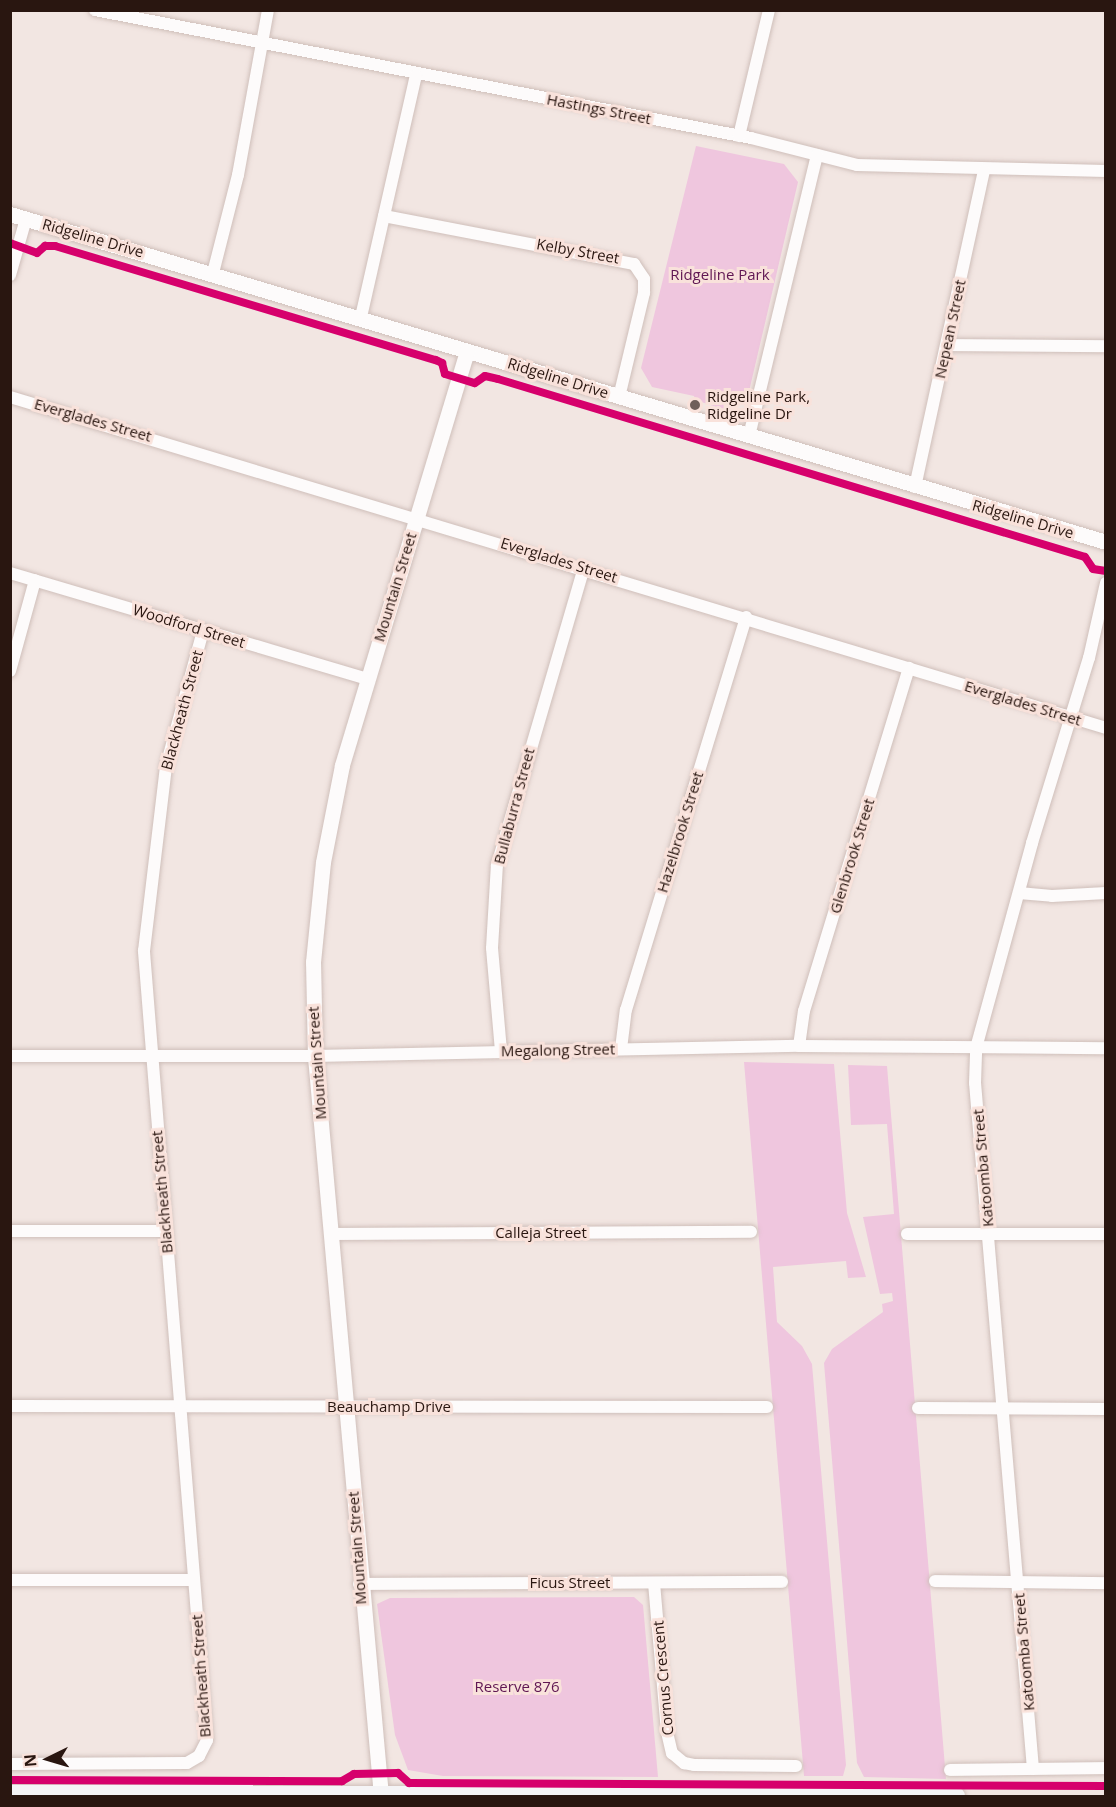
<!DOCTYPE html>
<html>
<head>
<meta charset="utf-8">
<style>
	body { margin:0 }
	#map { position:relative; width:1116px; height:1807px; overflow:hidden; background:#f2e6e2; font-family:"Open Sans",sans-serif }
	div>[style] { position:absolute }
	.green>* { inset:0; background:#efc6de }
	.roads { filter:drop-shadow(0 0 2px #cfbfba) drop-shadow(0 0 2px #cfbfba) }
	.minor>* { height:12px; margin:-6px; padding:0 6px; transform-origin:6px; border-radius:6px; background:#fdfbfb }
	.tertiary>* { height:15px; margin:-7.5px; padding:0 7.5px; transform-origin:7.5px; border-radius:7.5px; background:#fdfbfb }
	.secondary>* { height:18px; margin:-9px; padding:0 9px; transform-origin:9px; border-radius:9px; background:#f5f4f6 }
	.cycleway>* { height:8px; margin:-4px; padding:0 4px; transform-origin:4px; border-radius:4px; background:#d6006c }
	.dots>* { width:16px; height:16px; translate:-50% -50%; box-sizing:border-box; border:3px solid #f9e2db; border-radius:50% }
	span { translate:-50% -50%; white-space:nowrap; text-align:center; line-height:1.15; -webkit-text-stroke:6px #f9e2db; paint-order:stroke }
	.street-label { font-size:15px; color:#291610 }
	.park-label { font-size:15px; color:#601753 }
	.poi-label { font-size:15px; color:#291610 }
	.left { translate:0 -50%; text-align:left }
	.frame { position:absolute; inset:0; border:12px solid #291610; pointer-events:none }
	.north { position:absolute; left:18px; top:1729px; width:60px; height:60px; -webkit-text-stroke:4px #f9e2db; paint-order:stroke; rotate:265deg; font-size:16px; font-weight:700; line-height:24px; text-align:center; color:#291610 }
	.north::after { content:''; display:block; margin:auto; width:21px; height:27px; background:#291610; clip-path:polygon(50% 0,100% 100%,50% 72%,0 100%) }
</style>
</head>
<body>
<div id="map">
	<div class="green">
		<div style="clip-path:polygon(696px 146px,784px 164px,798px 182px,747px 400px,729px 411px,695px 400px,694px 396px,652px 387px,641px 368px)"></div>
		<div style="clip-path:polygon(744px 1062px,834px 1064px,847px 1213px,866px 1277px,848px 1278px,846px 1261px,773px 1267px,777px 1322px,802px 1346px,812px 1364px,846px 1765px,843px 1776px,804px 1776px)"></div>
		<div style="clip-path:polygon(848px 1065px,887px 1066px,946px 1779px,864px 1777px,857px 1763px,824px 1363px,832px 1349px,883px 1312px,882px 1304px,893px 1301px,892px 1293px,880px 1294px,863px 1217px,894px 1214px,887px 1124px,851px 1125px)"></div>
		<div style="clip-path:polygon(634px 1597px,643px 1605px,658px 1777px,443px 1776px,408px 1770px,395px 1735px,377px 1604px,390px 1598px)"></div>
	</div>
	<div class="roads">
		<div class="minor">
			<div style="left:95px;top:10px;width:668px;rotate:11.04deg"></div>
			<div style="left:751px;top:138px;width:109px;rotate:14.3deg"></div>
			<div style="left:857px;top:165px;width:249px;rotate:1.4deg"></div>
			<div style="left:739px;top:136px;width:130px;rotate:-76.6deg"></div>
			<div style="left:384px;top:216px;width:255px;rotate:10.9deg"></div>
			<div style="left:634px;top:264px;width:18px;rotate:56deg"></div>
			<div style="left:644px;top:279px;width:14px;rotate:90deg"></div>
			<div style="left:644px;top:293px;width:107px;rotate:103.5deg"></div>
			<div style="left:213px;top:273px;width:101px;rotate:-75.7deg"></div>
			<div style="left:238px;top:175px;width:168px;rotate:-79.7deg"></div>
			<div style="left:10px;top:275px;width:58px;rotate:-74.1deg"></div>
			<div style="left:361px;top:317px;width:248px;rotate:-77.2deg"></div>
			<div style="left:947px;top:345px;width:159px;rotate:0.4deg"></div>
			<div style="left:10px;top:397px;width:1145px;rotate:16.8deg"></div>
			<div style="left:749px;top:436px;width:289px;rotate:-76.4deg"></div>
			<div style="left:915px;top:487px;width:324px;rotate:-77.7deg"></div>
			<div style="left:10px;top:573px;width:372px;rotate:16.5deg"></div>
			<div style="left:10px;top:671px;width:94px;rotate:-74.6deg"></div>
			<div style="left:1019px;top:893px;width:33px;rotate:5deg"></div>
			<div style="left:1052px;top:896px;width:54px;rotate:-3.2deg"></div>
			<div style="left:799px;top:1046px;width:35px;rotate:-82deg"></div>
			<div style="left:804px;top:1011px;width:359px;rotate:-73deg"></div>
			<div style="left:621px;top:1049px;width:39px;rotate:-83deg"></div>
			<div style="left:626px;top:1010px;width:411px;rotate:-73deg"></div>
			<div style="left:501px;top:1051px;width:103px;rotate:-95deg"></div>
			<div style="left:492px;top:948px;width:83px;rotate:-86.6deg"></div>
			<div style="left:497px;top:865px;width:309px;rotate:-73.7deg"></div>
			<div style="left:10px;top:1056px;width:305px"></div>
			<div style="left:315px;top:1056px;width:484px;rotate:-1.2deg"></div>
			<div style="left:799px;top:1046px;width:307px;rotate:0.4deg"></div>
			<div style="left:10px;top:1231px;width:155px"></div>
			<div style="left:331px;top:1234px;width:420px;rotate:-0.3deg"></div>
			<div style="left:907px;top:1234px;width:199px"></div>
			<div style="left:10px;top:1406px;width:757px;rotate:0.08deg"></div>
			<div style="left:918px;top:1408px;width:188px;rotate:0.3deg"></div>
			<div style="left:10px;top:1580px;width:183px"></div>
			<div style="left:935px;top:1581px;width:171px;rotate:0.7deg"></div>
			<div style="left:654px;top:1583px;width:150px;rotate:85deg"></div>
			<div style="left:667px;top:1732px;width:22px;rotate:77deg"></div>
			<div style="left:672px;top:1753px;width:16px;rotate:40deg"></div>
			<div style="left:684px;top:1763px;width:10px;rotate:11deg"></div>
			<div style="left:694px;top:1765px;width:102px;rotate:0.6deg"></div>
			<div style="left:359px;top:1584px;width:423px;rotate:-0.3deg"></div>
			<div style="left:10px;top:1764px;width:177px;rotate:-0.3deg"></div>
			<div style="left:187px;top:1763px;width:14px;rotate:-30deg"></div>
			<div style="left:199px;top:1756px;width:18px;rotate:-63deg"></div>
			<div style="left:207px;top:1740px;width:792px;rotate:-94.57deg"></div>
			<div style="left:144px;top:951px;width:186px;rotate:-83.2deg"></div>
			<div style="left:166px;top:766px;width:140px;rotate:-74.7deg"></div>
			<div style="left:1033px;top:1769px;width:688px;rotate:-94.83deg"></div>
			<div style="left:975px;top:1083px;width:35px;rotate:-88deg"></div>
			<div style="left:976px;top:1048px;width:213px;rotate:-74.7deg"></div>
			<div style="left:1032px;top:843px;width:194px;rotate:-72.9deg"></div>
			<div style="left:1089px;top:658px;width:77px;rotate:-77.2deg"></div>
			<div style="left:950px;top:1770px;width:156px;rotate:-0.7deg"></div>
		</div>
		<div class="tertiary">
			<div style="left:10px;top:214px;width:1144px;rotate:16.66deg"></div>
			<div style="left:381px;top:1796px;width:743px;rotate:-95.1deg"></div>
			<div style="left:315px;top:1056px;width:94px;rotate:-91.2deg"></div>
			<div style="left:313px;top:962px;width:100px;rotate:-84.3deg"></div>
			<div style="left:323px;top:862px;width:99px;rotate:-78.9deg"></div>
			<div style="left:342px;top:765px;width:432px;rotate:-73.2deg"></div>
		</div>
		<div class="secondary">
			<div style="left:10px;top:1794px;width:946px;rotate:0.12deg"></div>
		</div>
	</div>
	<div class="cycleway">
		<div style="left:10px;top:243px;width:29px;rotate:20deg"></div>
		<div style="left:37px;top:253px;width:11px;rotate:-41deg"></div>
		<div style="left:45px;top:246px;width:10px"></div>
		<div style="left:55px;top:246px;width:398px;rotate:16.7deg"></div>
		<div style="left:436px;top:360px;width:7px;rotate:27deg"></div>
		<div style="left:442px;top:363px;width:11px;rotate:75deg"></div>
		<div style="left:445px;top:374px;width:31px;rotate:17deg"></div>
		<div style="left:475px;top:383px;width:12px;rotate:-35deg"></div>
		<div style="left:485px;top:376px;width:13px;rotate:13deg"></div>
		<div style="left:498px;top:379px;width:613px;rotate:16.87deg"></div>
		<div style="left:1085px;top:557px;width:14px;rotate:56deg"></div>
		<div style="left:1093px;top:569px;width:13px;rotate:9deg"></div>
		<div style="left:10px;top:1780px;width:332px;rotate:0.2deg"></div>
		<div style="left:342px;top:1781px;width:14px;rotate:-30deg"></div>
		<div style="left:354px;top:1774px;width:44px;rotate:-1.3deg"></div>
		<div style="left:398px;top:1773px;width:15px;rotate:42deg"></div>
		<div style="left:409px;top:1783px;width:697px;rotate:0.25deg"></div>
	</div>
	<div class="dots">
		<div style="left:695px;top:405px;background:#6f5f5a"></div>
	</div>
	<div class="street-label">
		<span style="left:599px;top:109px;rotate:11deg">Hastings Street</span>
		<span style="left:93px;top:238px;rotate:16deg">Ridgeline Drive</span>
		<span style="left:578px;top:251px;rotate:10deg">Kelby Street</span>
		<span style="left:950px;top:329px;rotate:-78deg">Nepean Street</span>
		<span style="left:558px;top:378px;rotate:17deg">Ridgeline Drive</span>
		<span style="left:93px;top:420px;rotate:16deg">Everglades Street</span>
		<span style="left:1023px;top:519px;rotate:16deg">Ridgeline Drive</span>
		<span style="left:559px;top:560px;rotate:17deg">Everglades Street</span>
		<span style="left:395px;top:587px;rotate:-73deg">Mountain Street</span>
		<span style="left:189px;top:626px;rotate:17deg">Woodford Street</span>
		<span style="left:1023px;top:703px;rotate:17deg">Everglades Street</span>
		<span style="left:182px;top:710px;rotate:-75deg">Blackheath Street</span>
		<span style="left:514px;top:806px;rotate:-75deg">Bullaburra Street</span>
		<span style="left:680px;top:832px;rotate:-73deg">Hazelbrook Street</span>
		<span style="left:852px;top:856px;rotate:-73deg">Glenbrook Street</span>
		<span style="left:558px;top:1050px;rotate:-1deg">Megalong Street</span>
		<span style="left:317px;top:1063px;rotate:-94deg">Mountain Street</span>
		<span style="left:983px;top:1168px;rotate:-95deg">Katoomba Street</span>
		<span style="left:162px;top:1192px;rotate:-95deg">Blackheath Street</span>
		<span style="left:541px;top:1233px">Calleja Street</span>
		<span style="left:389px;top:1407px">Beauchamp Drive</span>
		<span style="left:357px;top:1548px;rotate:-94deg">Mountain Street</span>
		<span style="left:570px;top:1583px">Ficus Street</span>
		<span style="left:1024px;top:1652px;rotate:-95deg">Katoomba Street</span>
		<span style="left:201px;top:1676px;rotate:-94deg">Blackheath Street</span>
		<span style="left:663px;top:1678px;rotate:-95deg">Cornus Crescent</span>
	</div>
	<div class="park-label">
		<span style="left:720px;top:275px">Ridgeline Park</span>
		<span style="left:517px;top:1687px">Reserve 876</span>
	</div>
	<div class="poi-label">
		<span class="left" style="left:707px;top:405px">Ridgeline Park,<br>Ridgeline Dr</span>
	</div>
	<div class="frame"></div>
	<div class="north">N</div>
</div>
</body>
</html>
